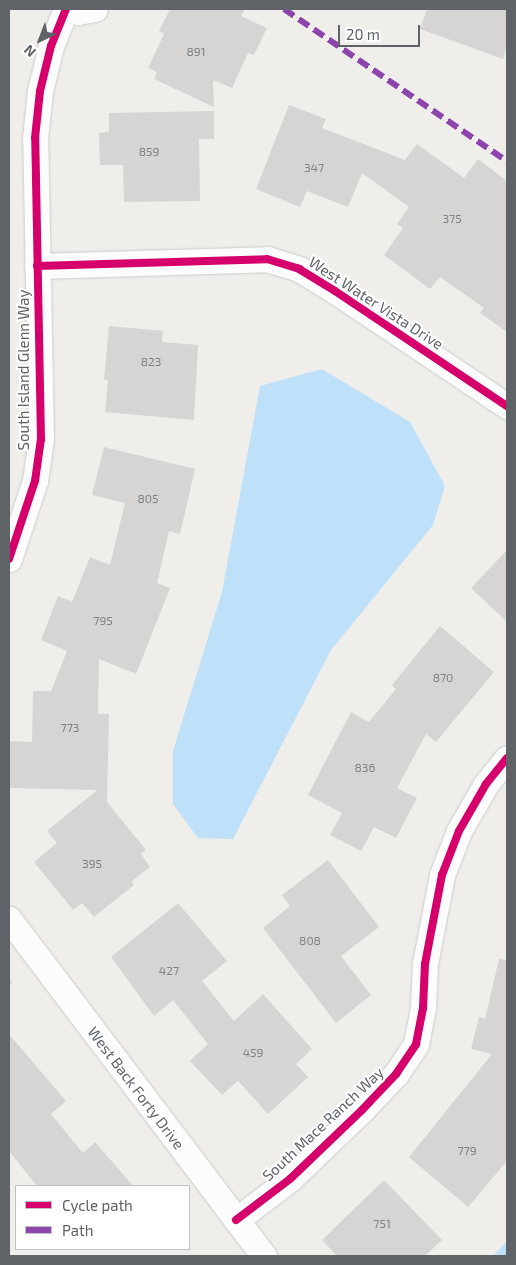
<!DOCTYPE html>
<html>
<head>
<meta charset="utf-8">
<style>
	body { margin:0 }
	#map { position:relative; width:516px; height:1265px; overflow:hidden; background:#efeeea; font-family:"Exo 2",sans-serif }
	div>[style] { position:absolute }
	.water>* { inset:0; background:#bfe0f9 }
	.building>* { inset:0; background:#d6d5d3 }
	.path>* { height:3px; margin-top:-1.5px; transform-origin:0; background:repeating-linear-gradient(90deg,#cacfcc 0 5px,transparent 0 7.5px) }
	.roads { filter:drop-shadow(0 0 1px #cbcccc) drop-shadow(0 0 1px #cbcccc) }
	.minor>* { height:25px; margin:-12.5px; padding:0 12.5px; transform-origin:12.5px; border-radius:12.5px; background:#fdfcfc }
	.quiet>* { height:6px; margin-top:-3px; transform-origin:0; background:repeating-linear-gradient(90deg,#8e44ad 0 12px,transparent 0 18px) }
	.cycleway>* { height:8px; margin:-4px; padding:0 4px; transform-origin:4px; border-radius:4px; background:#d6006c }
	span { translate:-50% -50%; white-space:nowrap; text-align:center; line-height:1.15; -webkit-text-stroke:4px #fff; paint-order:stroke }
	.number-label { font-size:12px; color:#7e8184 }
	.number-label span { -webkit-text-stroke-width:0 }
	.street-label { font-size:15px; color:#5f6368 }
	.frame { position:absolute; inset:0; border:10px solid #5f6368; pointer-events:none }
	.legend { position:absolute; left:15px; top:1185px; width:175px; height:65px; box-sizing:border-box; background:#fff; border:1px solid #bfc1c3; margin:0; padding:6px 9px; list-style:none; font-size:15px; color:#5f6368 }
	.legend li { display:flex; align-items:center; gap:10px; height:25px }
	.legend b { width:25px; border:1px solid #bfc1c3 }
	.north { position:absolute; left:15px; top:15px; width:50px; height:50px; -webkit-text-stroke:4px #fff; paint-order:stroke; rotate:223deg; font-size:14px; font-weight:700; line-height:20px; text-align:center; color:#5f6368 }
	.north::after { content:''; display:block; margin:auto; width:18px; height:22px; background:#5f6368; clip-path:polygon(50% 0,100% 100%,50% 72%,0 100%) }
	.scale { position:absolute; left:338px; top:25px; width:82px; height:22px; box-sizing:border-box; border:2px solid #5f6368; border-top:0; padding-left:6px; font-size:15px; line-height:18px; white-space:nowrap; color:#5f6368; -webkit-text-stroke:4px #fff; paint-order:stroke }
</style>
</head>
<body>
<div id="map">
	<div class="water">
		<div style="clip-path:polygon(322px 369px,410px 422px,445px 486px,433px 525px,331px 650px,233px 839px,198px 838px,173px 804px,173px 751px,222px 592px,260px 386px)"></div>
		<div style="clip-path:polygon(507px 1241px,507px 1256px,493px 1256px)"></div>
	</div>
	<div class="building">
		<div style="clip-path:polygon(170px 9px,245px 9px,241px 16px,267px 28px,254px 55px,248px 53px,232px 88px,213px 80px,214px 107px,154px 79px,157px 72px,148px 68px,164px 34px,159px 31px)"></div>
		<div style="clip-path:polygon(427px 9px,507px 9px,507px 46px,503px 59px,420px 29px)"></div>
		<div style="clip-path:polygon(289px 105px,326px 119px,322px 128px,405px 160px,417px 144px,464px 178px,478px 159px,507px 181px,507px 332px,480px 313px,484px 308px,440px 277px,430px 289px,384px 255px,403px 228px,397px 224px,409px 207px,362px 173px,348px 207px,307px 191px,300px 207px,256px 189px)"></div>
		<div style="clip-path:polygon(214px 111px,214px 139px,199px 139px,200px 201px,124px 202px,123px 165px,100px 165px,99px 133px,109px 132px,109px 113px)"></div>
		<div style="clip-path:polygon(109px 326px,163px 331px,162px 342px,198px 345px,194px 420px,105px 412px,108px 380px,104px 380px)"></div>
		<div style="clip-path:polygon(104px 447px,195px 469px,180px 534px,169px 531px,157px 583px,170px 588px,136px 674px,99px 659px,98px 714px,109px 714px,107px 802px,146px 850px,141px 854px,150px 867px,132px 881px,134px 885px,94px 917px,82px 903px,73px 910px,34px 862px,57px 843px,47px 831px,97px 790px,9px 788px,9px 741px,32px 742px,33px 691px,51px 691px,67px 651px,41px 640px,58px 596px,72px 602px,90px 557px,110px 565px,125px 503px,92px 495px)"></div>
		<div style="clip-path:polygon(507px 550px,507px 622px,471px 588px)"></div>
		<div style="clip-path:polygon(440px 626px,494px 672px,436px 742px,426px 734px,397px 788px,417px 798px,396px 838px,374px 827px,361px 851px,330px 835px,342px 813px,308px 795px,351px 712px,369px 722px,396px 689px,392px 685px)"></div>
		<div style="clip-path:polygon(328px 860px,379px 927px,341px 956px,371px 995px,336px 1023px,263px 928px,290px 906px,282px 895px)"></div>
		<div style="clip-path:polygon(178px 903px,227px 961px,202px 981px,234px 1021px,263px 994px,312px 1049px,296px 1064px,308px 1077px,268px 1114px,238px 1081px,222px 1095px,190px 1061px,208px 1044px,173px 1000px,154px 1016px,111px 957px)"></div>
		<div style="clip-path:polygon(499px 959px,507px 960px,507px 1161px,468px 1207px,409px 1157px,492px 1054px,471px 1049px,479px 1017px,485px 1019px)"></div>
		<div style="clip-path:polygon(9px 1034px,66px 1101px,51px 1114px,83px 1153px,95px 1142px,133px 1186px,37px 1186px,9px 1151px)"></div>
		<div style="clip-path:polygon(384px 1180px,442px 1240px,425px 1256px,337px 1256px,322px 1240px)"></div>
	</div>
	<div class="path">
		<div style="left:9px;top:983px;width:3px;rotate:-45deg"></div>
	</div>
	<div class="roads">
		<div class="minor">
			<div style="left:65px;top:9px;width:13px;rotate:13deg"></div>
			<div style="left:78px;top:12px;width:17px;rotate:-10deg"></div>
			<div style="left:37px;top:266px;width:230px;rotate:-1.7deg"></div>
			<div style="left:267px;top:259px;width:34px;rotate:17deg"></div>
			<div style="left:299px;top:269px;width:42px;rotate:31.4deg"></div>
			<div style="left:335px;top:291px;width:207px;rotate:33.8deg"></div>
			<div style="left:9px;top:559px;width:82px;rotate:-71.6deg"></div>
			<div style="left:35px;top:481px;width:42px;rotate:-81.9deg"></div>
			<div style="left:41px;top:439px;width:301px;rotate:-91.1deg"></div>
			<div style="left:35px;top:138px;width:47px;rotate:-83.9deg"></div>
			<div style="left:40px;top:91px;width:46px;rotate:-76.3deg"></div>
			<div style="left:51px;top:46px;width:40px;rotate:-68deg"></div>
			<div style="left:9px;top:919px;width:423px;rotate:52.9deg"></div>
			<div style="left:236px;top:1220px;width:68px;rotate:-37.2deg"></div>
			<div style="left:290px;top:1179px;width:100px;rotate:-43.8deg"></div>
			<div style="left:362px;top:1110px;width:50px;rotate:-46.6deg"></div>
			<div style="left:396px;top:1074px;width:36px;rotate:-56deg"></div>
			<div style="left:416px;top:1044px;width:37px;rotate:-79deg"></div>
			<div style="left:423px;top:1008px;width:44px;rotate:-87.4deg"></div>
			<div style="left:425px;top:964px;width:91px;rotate:-79.2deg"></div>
			<div style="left:442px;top:875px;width:47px;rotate:-68.9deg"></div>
			<div style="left:459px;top:831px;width:54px;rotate:-60.1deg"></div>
			<div style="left:486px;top:784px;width:33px;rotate:-51deg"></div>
		</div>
	</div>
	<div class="quiet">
		<div style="left:284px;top:9px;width:270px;rotate:34.3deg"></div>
	</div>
	<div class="cycleway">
		<div style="left:37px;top:266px;width:230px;rotate:-1.7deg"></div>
		<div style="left:267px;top:259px;width:34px;rotate:17deg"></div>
		<div style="left:299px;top:269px;width:42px;rotate:31.4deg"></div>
		<div style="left:335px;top:291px;width:207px;rotate:33.8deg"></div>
		<div style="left:9px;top:559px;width:82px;rotate:-71.6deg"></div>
		<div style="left:35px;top:481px;width:42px;rotate:-81.9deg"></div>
		<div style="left:41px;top:439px;width:301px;rotate:-91.1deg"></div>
		<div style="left:35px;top:138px;width:47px;rotate:-83.9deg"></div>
		<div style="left:40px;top:91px;width:46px;rotate:-76.3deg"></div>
		<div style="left:51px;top:46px;width:40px;rotate:-68deg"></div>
		<div style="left:236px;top:1220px;width:68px;rotate:-37.2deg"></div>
		<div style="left:290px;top:1179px;width:100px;rotate:-43.8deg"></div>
		<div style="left:362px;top:1110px;width:50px;rotate:-46.6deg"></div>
		<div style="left:396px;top:1074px;width:36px;rotate:-56deg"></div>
		<div style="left:416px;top:1044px;width:37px;rotate:-79deg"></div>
		<div style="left:423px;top:1008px;width:44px;rotate:-87.4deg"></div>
		<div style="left:425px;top:964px;width:91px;rotate:-79.2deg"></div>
		<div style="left:442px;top:875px;width:47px;rotate:-68.9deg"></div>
		<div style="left:459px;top:831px;width:54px;rotate:-60.1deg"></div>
		<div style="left:486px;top:784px;width:33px;rotate:-51deg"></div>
	</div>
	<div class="number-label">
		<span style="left:196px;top:52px">891</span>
		<span style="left:149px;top:152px">859</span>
		<span style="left:314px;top:168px">347</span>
		<span style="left:452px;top:219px">375</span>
		<span style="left:151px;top:362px">823</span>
		<span style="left:148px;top:499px">805</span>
		<span style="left:103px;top:621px">795</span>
		<span style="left:443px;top:678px">870</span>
		<span style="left:70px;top:728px">773</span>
		<span style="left:365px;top:768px">836</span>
		<span style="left:92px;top:864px">395</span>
		<span style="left:310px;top:941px">808</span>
		<span style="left:169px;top:971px">427</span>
		<span style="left:253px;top:1053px">459</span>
		<span style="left:467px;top:1151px">779</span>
		<span style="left:382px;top:1224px">751</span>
	</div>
	<div class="street-label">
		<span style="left:376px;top:303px;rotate:33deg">West Water Vista Drive</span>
		<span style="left:24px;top:370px;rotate:-90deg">South Island Glenn Way</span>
		<span style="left:136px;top:1088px;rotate:53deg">West Back Forty Drive</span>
		<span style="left:323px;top:1124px;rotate:-43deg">South Mace Ranch Way</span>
	</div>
	<div class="frame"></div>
	<ul class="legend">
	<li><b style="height:6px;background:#d6006c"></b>Cycle path</li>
	<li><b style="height:6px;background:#8e44ad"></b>Path</li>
	</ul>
	<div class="north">N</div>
	<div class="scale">20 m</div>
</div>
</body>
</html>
